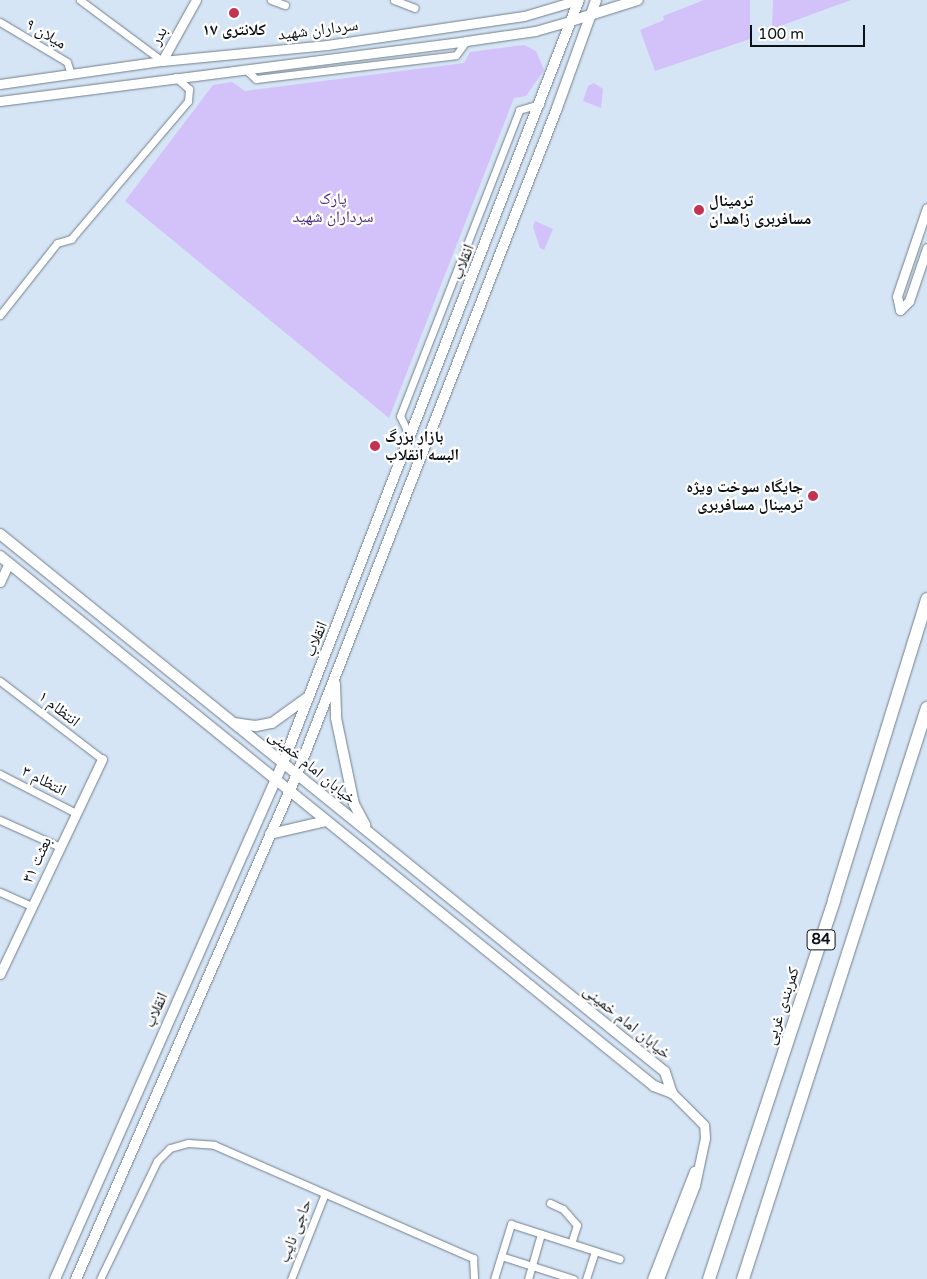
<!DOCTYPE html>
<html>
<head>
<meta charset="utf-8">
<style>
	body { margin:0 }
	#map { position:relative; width:927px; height:1279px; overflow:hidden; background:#d6e5f5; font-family:"Varela Round","Noto Naskh Arabic",sans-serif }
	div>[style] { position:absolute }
	.green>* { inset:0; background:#d3c1fa }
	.roads { filter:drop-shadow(0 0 1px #707e8c) drop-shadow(0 0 1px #707e8c) }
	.minor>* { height:7px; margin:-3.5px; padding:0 3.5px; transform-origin:3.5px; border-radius:3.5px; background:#fff }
	.tertiary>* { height:9px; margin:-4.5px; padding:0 4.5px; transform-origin:4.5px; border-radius:4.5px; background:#fff }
	.secondary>* { height:10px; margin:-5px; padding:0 5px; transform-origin:5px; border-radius:5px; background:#fff }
	.trunk>* { height:12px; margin:-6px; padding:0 6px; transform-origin:6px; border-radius:6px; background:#fff }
	.dots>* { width:14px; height:14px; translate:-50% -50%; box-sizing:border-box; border:2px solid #fff; border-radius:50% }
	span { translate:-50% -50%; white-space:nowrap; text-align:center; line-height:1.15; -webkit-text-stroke:4.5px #fff; paint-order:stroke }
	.shield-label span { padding:1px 4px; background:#fff; border:1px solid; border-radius:4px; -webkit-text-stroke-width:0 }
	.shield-label { font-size:15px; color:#0c1116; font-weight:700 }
	.poi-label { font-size:16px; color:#0c1116; font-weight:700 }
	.left { translate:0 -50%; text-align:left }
	.right { translate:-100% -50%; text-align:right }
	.street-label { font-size:16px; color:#0c1116 }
	.park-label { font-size:16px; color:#4d2b7e }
	.scale { position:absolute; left:750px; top:25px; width:115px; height:22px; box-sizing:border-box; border:2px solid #0c1116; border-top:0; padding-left:6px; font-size:15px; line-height:18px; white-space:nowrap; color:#0c1116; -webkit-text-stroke:4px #fff; paint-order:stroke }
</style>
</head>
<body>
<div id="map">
	<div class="green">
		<div style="clip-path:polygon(704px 0,750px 0,750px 39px,655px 71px,640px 30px,664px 20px,663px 16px)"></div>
		<div style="clip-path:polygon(773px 0,851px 0,772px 29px)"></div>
		<div style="clip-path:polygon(524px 45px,536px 51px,544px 70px,526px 96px,514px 98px,389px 418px,125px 201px,213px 85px,232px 82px,245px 91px,464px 63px,470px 52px)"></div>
		<div style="clip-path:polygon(594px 83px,603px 89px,601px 108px,583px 101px,588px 86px)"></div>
		<div style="clip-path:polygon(535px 221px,553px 229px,544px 250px,540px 248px,533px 227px)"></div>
	</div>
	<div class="roads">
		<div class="minor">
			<div style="left:80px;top:0;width:102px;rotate:36.6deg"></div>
			<div style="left:271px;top:0;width:15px;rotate:20deg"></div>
			<div style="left:394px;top:0;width:22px;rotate:21deg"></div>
			<div style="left:0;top:22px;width:78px;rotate:30.8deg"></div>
			<div style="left:67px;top:62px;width:13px;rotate:72deg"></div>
			<div style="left:245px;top:69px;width:15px;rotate:42deg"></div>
			<div style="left:256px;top:79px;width:201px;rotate:-6.8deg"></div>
			<div style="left:456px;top:55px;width:17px;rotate:-54deg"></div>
			<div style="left:0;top:315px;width:92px;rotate:-51.6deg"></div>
			<div style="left:57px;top:243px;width:15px;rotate:-16deg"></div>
			<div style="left:71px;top:239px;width:181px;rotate:-49.7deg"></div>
			<div style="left:188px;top:101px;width:12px;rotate:-85deg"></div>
			<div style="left:189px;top:89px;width:18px;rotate:-139deg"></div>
			<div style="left:410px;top:437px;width:23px;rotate:-115deg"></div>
			<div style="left:400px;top:416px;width:328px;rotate:-68.7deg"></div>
			<div style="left:519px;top:110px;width:22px;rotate:-16deg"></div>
			<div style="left:0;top:681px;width:128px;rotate:37.4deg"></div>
			<div style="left:0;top:774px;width:85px;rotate:27.2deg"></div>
			<div style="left:0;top:820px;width:66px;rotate:24.2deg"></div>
			<div style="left:0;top:892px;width:35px;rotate:24deg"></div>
			<div style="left:550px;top:1203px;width:14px;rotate:25deg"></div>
			<div style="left:563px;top:1209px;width:21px;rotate:49deg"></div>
			<div style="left:577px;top:1225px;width:19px;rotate:108deg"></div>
			<div style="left:501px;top:1256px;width:76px;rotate:17.7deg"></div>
			<div style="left:100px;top:1279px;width:131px;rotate:-64.2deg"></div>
			<div style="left:157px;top:1161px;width:18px;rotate:-45deg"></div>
			<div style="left:170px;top:1148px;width:19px;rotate:-16deg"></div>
			<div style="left:188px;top:1143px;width:26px;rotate:4deg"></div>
			<div style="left:214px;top:1145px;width:283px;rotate:23.6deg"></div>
			<div style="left:473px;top:1258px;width:21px;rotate:87deg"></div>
			<div style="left:291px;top:1279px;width:92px;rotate:-68.4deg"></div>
			<div style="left:494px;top:1279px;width:58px;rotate:-72.8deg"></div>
			<div style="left:511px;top:1224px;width:114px;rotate:17.8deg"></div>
			<div style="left:528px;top:1279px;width:47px;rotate:-73.9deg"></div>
			<div style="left:586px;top:1279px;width:29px;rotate:-72deg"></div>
		</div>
		<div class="tertiary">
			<div style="left:162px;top:61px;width:70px;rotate:-60.9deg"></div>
			<div style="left:0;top:84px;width:164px;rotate:-8.1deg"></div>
			<div style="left:162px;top:61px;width:166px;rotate:-5.5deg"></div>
			<div style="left:327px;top:45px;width:199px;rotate:-8.4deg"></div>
			<div style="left:524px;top:16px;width:56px;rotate:-16.5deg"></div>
			<div style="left:0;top:101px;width:470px;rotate:-7.3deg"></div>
			<div style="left:466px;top:41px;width:70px;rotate:-8.2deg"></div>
			<div style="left:535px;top:31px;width:37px;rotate:-16deg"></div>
			<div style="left:900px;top:310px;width:14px;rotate:-102deg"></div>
			<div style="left:897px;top:296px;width:93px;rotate:-71.2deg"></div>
			<div style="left:900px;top:310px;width:13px;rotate:-45deg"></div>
			<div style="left:909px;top:301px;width:56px;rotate:-71.2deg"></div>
			<div style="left:0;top:582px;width:21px;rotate:-65deg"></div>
			<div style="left:0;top:974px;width:238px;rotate:-64.6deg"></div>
			<div style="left:652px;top:1279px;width:116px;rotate:-68.7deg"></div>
			<div style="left:659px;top:1279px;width:101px;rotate:-69deg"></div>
			<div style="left:695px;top:1185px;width:48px;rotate:-78deg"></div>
			<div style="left:705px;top:1138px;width:13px;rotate:-94deg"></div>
			<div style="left:704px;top:1125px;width:45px;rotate:-135deg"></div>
		</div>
		<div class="secondary">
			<div style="left:571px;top:21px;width:70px;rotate:-17.4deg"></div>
			<div style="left:0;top:534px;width:855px;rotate:38.97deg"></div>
			<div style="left:665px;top:1072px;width:22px;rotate:72deg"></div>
			<div style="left:0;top:556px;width:842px;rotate:39.02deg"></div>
			<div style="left:654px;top:1086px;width:19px;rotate:21deg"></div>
			<div style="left:335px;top:684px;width:34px;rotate:88deg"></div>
			<div style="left:336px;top:718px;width:88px;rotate:78.2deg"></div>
			<div style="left:354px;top:804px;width:24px;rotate:62deg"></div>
			<div style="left:234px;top:723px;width:22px;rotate:8deg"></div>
			<div style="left:256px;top:726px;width:16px;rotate:-11deg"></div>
			<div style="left:272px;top:723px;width:44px;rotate:-35.8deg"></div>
			<div style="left:270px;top:834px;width:57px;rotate:-13.1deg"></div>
			<div style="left:55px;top:1279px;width:564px;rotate:-66.16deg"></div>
			<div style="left:283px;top:763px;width:818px;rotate:-68.8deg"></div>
			<div style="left:76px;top:1279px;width:551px;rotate:-66.36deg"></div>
			<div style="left:297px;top:774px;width:715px;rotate:-68.67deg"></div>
			<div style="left:557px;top:108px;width:115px;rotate:-70.1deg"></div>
		</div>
		<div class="trunk">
			<div style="left:709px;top:1279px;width:399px;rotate:-71.7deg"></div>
			<div style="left:834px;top:900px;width:315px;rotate:-72.8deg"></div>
			<div style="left:743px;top:1279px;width:600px;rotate:-72.14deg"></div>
		</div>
	</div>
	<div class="dots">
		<div style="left:234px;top:13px;background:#c33353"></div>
		<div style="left:699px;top:210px;background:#c33353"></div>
		<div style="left:375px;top:446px;background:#c33353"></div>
		<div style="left:813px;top:496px;background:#c33353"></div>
	</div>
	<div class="shield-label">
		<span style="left:821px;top:940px">84</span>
	</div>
	<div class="poi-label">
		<span style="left:234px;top:30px">کلانتری ۱۷</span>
		<span class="left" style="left:709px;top:210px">ترمینال<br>مسافربری زاهدان</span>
		<span class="left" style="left:385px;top:446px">بازار بزرگ<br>البسه انقلاب</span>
		<span class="right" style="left:803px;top:496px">جایگاه سوخت ویژه<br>ترمینال مسافربری</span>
	</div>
	<div class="street-label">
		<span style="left:318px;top:30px;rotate:-7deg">سرداران شهید</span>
		<span style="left:46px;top:34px;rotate:31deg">میلان ۹</span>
		<span style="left:159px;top:36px;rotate:-61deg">بدر</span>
		<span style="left:463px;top:262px;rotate:-69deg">انقلاب</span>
		<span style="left:316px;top:639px;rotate:-68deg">انقلاب</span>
		<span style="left:59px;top:709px;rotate:38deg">انتظام ۱</span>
		<span style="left:312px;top:767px;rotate:39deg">خیابان امام خمینی</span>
		<span style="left:44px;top:781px;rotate:27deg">انتظام ۳</span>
		<span style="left:37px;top:860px;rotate:-65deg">بعثت ۳۱</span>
		<span style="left:782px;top:1006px;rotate:-72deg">کمربندی غربی</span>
		<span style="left:156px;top:1010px;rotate:-66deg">انقلاب</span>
		<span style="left:627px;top:1022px;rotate:39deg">خیابان امام خمینی</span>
		<span style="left:295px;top:1231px;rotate:-69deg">حاجی نایب</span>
	</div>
	<div class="park-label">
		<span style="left:333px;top:208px">پارک<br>سرداران شهید</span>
	</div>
	<div class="scale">100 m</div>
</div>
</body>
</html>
